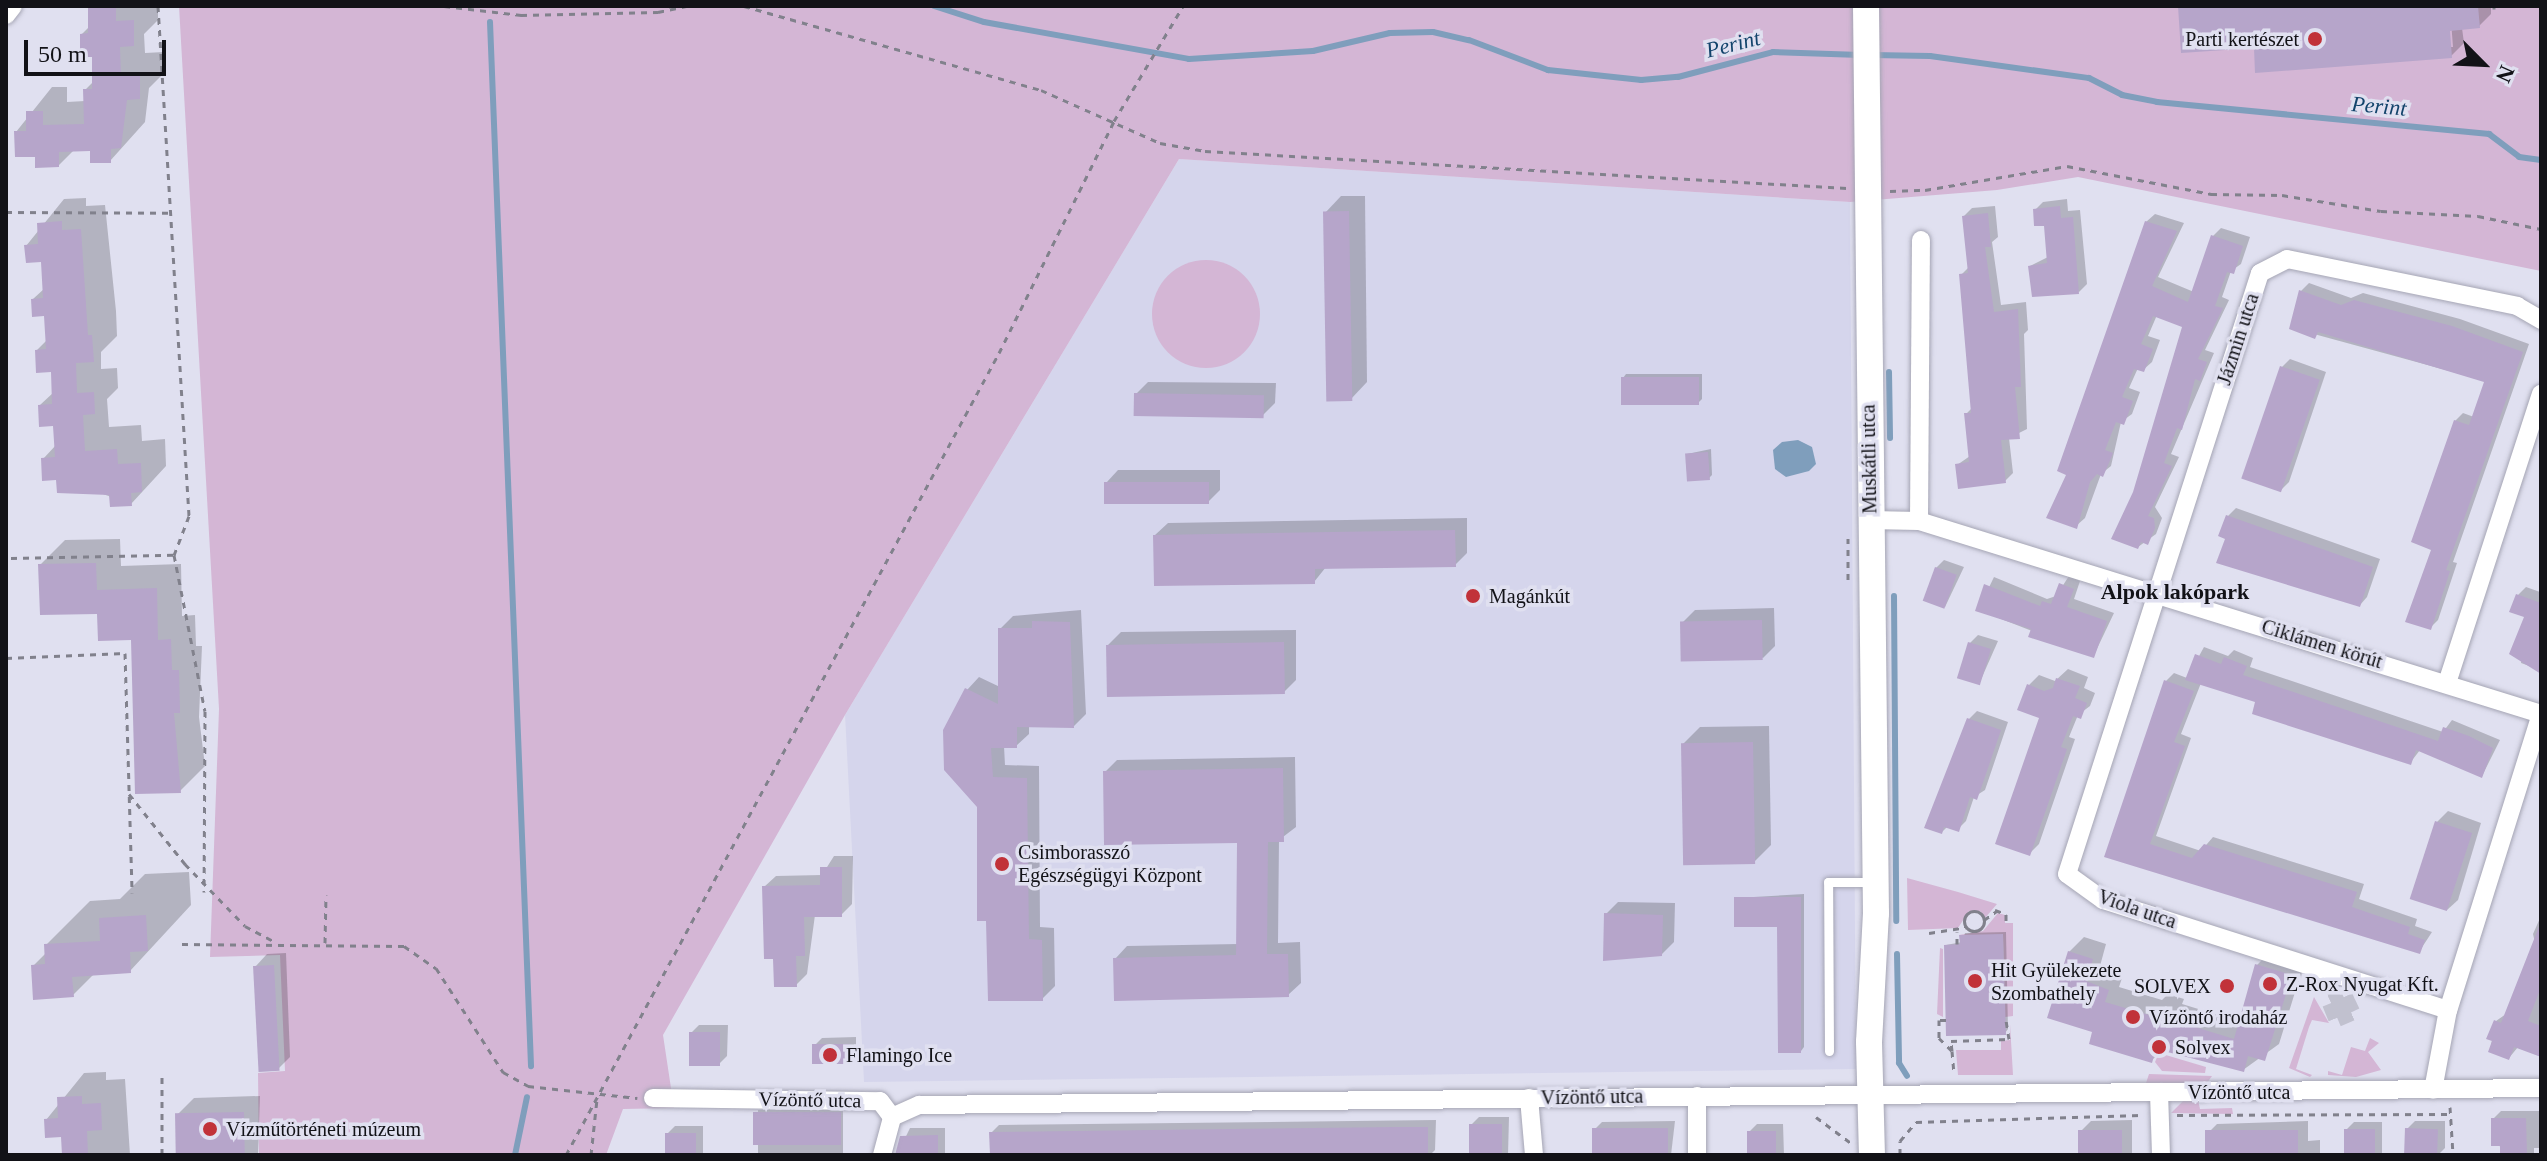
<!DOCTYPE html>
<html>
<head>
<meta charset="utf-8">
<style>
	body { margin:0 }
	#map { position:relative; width:2547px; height:1161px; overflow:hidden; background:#e0e0f0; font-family:Georgia,serif }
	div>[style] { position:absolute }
	.built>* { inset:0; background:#d5d5ec }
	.green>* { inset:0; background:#d4b6d5 }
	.round { border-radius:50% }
	.water>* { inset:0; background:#7f9ebc }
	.shadow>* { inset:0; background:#0003; transform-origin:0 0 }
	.stream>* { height:6px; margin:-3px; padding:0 3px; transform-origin:3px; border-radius:3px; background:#7f9ebc }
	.building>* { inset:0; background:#b6a5ca; transform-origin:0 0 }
	.street-tunnel>* { height:18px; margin-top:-9px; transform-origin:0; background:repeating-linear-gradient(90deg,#c1c1cf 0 18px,transparent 0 27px) }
	.path>* { height:3px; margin-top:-1.5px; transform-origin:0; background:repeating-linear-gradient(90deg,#81818c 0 6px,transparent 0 12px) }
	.path>.ring { margin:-1.5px; padding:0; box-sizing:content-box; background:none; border:3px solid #81818c; border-radius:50% }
	.roads { filter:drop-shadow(0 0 2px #a5a5b4) drop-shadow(0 0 2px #a5a5b4) }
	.lane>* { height:9px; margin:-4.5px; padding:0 4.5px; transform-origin:4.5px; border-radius:4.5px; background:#fff }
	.street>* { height:18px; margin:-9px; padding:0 9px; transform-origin:9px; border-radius:9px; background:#fff }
	.secondary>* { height:26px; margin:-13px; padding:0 13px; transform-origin:13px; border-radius:13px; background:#fff }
	.dots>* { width:22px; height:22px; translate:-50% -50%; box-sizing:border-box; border:4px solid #e0e0f0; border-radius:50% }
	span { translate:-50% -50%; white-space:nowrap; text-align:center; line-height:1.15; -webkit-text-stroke:7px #e0e0f0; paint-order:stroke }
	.poi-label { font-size:20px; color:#121217 }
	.right { translate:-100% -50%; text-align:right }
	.left { translate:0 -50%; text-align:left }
	.street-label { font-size:20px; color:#121217 }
	.water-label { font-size:22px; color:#12436b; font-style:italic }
	.neighbourhood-label { font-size:22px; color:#121217; font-weight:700 }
	.frame { position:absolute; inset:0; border:8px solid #121217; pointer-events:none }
	.north { position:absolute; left:2443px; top:24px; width:80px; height:80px; -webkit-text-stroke:6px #e0e0f0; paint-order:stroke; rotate:114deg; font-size:22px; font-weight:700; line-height:32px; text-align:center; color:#121217 }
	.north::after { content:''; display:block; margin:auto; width:28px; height:36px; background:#121217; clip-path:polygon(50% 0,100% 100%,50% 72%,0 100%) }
	.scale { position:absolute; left:24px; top:40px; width:142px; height:36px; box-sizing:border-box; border:4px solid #121217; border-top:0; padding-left:10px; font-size:24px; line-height:28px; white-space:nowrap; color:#121217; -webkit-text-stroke:6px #e0e0f0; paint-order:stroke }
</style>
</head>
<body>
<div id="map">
	<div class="built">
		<div style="clip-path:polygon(1179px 159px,1850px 202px,1856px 1069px,864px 1082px,845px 715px)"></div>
	</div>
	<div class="green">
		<div style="clip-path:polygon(179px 6px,2541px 6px,2541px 271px,2078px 177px,1997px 190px,1850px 202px,1179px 159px,845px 715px,663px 1035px,674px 1108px,623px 1109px,606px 1155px,259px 1155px,258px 1073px,285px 1071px,280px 955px,210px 957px,219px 709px)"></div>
		<div class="round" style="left:1152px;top:260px;width:108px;height:108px"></div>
		<div style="clip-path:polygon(1907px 878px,1958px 892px,1997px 904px,1985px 918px,1980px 911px,1969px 911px,1958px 928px,1908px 930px)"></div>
		<div style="clip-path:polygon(1998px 913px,2005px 915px,2005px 923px,2013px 923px,2013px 1016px,2005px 1017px,2003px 935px,1959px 935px,1983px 931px)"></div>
		<div style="clip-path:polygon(1940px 948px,1943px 949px,1943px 1017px,1937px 1014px)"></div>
		<div style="clip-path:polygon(2314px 997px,2329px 1023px,2312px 1020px,2309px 1027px,2296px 1069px,2312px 1075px,2310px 1077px,2289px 1068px)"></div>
		<div style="clip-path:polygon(2010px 1024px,2013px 1075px,1958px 1075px,1956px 1050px,2001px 1050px,2001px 1041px,2010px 1040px)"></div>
		<div style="clip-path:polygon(2370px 1038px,2379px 1043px,2368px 1052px,2381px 1070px,2356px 1077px,2328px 1075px,2328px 1071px,2342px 1075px,2351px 1047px,2365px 1051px)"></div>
		<div style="clip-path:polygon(2159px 1053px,2206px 1067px,2205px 1073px,2162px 1071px,2155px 1062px)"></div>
		<div style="clip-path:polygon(2149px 1074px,2212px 1076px,2207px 1083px,2146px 1083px)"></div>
		<div style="clip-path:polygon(2185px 1099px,2198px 1100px,2200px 1109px,2232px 1108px,2233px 1114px,2171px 1113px)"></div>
	</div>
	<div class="water">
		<div style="clip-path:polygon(1798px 440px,1812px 447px,1816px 464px,1809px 471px,1786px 477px,1775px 469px,1773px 450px,1782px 442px)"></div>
	</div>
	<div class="shadow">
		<div style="clip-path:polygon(90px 6px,158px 6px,158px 20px,144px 34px,145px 53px,164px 52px,164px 73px,149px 88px,145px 122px,110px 161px,91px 149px,74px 150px,59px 165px,37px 155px,16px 132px,52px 87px,67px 87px,67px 102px,85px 101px,85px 90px,94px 81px,94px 55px,82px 34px,90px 26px)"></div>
		<div style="clip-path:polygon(evenodd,2180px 6px,2491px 6px,2491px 14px,2479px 26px,2462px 28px,2464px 43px,2451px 56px,2255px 45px,2180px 6px,2447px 21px,2451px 21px,2453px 47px,2449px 47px,2447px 21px)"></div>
		<div style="clip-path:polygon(1341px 196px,1365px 196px,1367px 382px,1351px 399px,1325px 213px)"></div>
		<div style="clip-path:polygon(86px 198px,86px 206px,105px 205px,116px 311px,117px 336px,101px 352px,101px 369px,117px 368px,118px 388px,107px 399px,109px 427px,141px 425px,142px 441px,165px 439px,166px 466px,131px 504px,58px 478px,43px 459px,56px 445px,55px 424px,40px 405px,54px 392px,53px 370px,37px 350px,47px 340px,46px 314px,33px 299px,45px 288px,43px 260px,26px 246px,64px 199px)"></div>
		<div style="clip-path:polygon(2067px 199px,2068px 211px,2080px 210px,2087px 284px,2079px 292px,2030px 266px,2048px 257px,2045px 224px,2035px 210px,2043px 202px)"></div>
		<div style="clip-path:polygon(1995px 206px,1998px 237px,1992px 242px,2001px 305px,2026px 302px,2028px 330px,2024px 334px,2027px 429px,2009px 438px,2013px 473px,2005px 481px,1957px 465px,1970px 456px,1966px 414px,1972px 408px,1961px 275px,1969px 267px,1964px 216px,1972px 208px)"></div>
		<div style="clip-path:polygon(2155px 214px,2184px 223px,2158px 277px,2194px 292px,2213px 236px,2221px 228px,2250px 237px,2241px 264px,2231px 271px,2222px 297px,2229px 300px,2205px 350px,2214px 353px,2171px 454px,2179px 457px,2155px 507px,2162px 518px,2156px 534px,2138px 547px,2135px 493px,2184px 325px,2157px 315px,2148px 336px,2160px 340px,2152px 362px,2143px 370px,2138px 368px,2129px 388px,2140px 392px,2132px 414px,2121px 422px,2111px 466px,2101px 474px,2085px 518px,2076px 526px,2068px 473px,2146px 222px)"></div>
		<div style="clip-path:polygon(2309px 283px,2351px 298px,2363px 293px,2460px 319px,2529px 344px,2453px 562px,2457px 563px,2438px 620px,2430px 628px,2434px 549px,2455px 421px,2463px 413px,2474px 417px,2486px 381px,2292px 328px,2301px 291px)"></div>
		<div style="clip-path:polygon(2290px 359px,2326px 372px,2289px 482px,2281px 490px,2282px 367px)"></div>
		<div style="clip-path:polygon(1626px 374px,1702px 374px,1702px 399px,1699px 402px,1623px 378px)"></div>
		<div style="clip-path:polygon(1148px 382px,1276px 383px,1275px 403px,1263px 415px,1136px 394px)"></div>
		<div style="clip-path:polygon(1711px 449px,1712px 475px,1709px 478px,1687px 454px)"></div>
		<div style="clip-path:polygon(1118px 470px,1220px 470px,1220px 490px,1208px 502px,1106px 483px)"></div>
		<div style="clip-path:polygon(2236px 508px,2380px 559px,2367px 597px,2360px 605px,2228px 538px,2228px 516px)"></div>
		<div style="clip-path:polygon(1467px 518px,1467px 553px,1455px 565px,1326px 567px,1314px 582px,1155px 535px,1168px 523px)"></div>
		<div style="clip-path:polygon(120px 539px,121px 566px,181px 564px,182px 616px,195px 615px,196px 646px,202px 646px,199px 717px,205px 766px,180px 791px,133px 638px,40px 565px,65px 540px)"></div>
		<div style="clip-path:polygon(1944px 560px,1964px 567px,1945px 607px,1936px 568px)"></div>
		<div style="clip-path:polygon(2069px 576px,2080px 581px,2074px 599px,2114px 613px,2094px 655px,1978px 610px,1994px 577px,2047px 599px,2056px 596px)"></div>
		<div style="clip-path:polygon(2526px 587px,2540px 592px,2541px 588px,2541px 670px,2521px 663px,2526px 616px,2518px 595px)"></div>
		<div style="clip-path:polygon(1774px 608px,1775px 646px,1763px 658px,1682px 623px,1695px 610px)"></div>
		<div style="clip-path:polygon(1081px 610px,1086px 714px,1074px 726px,1029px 725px,1029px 734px,1016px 746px,1004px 746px,1005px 765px,1039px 766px,1040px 927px,1054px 928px,1055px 986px,1042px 999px,988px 918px,967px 690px,979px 677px,1000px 687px,1000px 629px,1013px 616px)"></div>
		<div style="clip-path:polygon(1296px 630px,1296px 680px,1284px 692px,1108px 645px,1121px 632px)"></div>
		<div style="clip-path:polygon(1978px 635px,1998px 641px,1979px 684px,1970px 643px)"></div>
		<div style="clip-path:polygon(2204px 647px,2228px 656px,2234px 650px,2253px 658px,2250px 667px,2443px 732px,2452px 720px,2500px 740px,2482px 776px,2420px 750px,2410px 763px,2258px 700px,2201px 683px,2181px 734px,2191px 738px,2156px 836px,2201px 851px,2213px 837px,2364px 884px,2359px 899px,2417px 919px,2415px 926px,2432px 932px,2419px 952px,2107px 856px,2166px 681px,2174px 673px,2187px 678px)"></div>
		<div style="clip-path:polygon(2068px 669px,2088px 677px,2084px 688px,2095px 693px,2090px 706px,2078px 715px,2069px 737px,2075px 739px,2039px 844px,2029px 854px,2041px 717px,2029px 685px,2039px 675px,2055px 681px)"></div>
		<div style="clip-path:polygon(1977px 711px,2008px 722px,1985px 790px,1974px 797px,1966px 821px,1958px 829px,1948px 826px,1942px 832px,1969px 719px)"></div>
		<div style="clip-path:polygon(1769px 726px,1771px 845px,1754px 862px,1683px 744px,1700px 727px)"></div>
		<div style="clip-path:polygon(1295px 757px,1296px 827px,1279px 840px,1278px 943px,1300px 942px,1301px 983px,1288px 995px,1115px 959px,1127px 946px,1238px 944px,1239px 840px,1105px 772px,1117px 760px)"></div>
		<div style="clip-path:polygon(2448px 811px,2481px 823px,2458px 900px,2447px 910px,2437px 822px)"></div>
		<div style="clip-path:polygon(834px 856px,853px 856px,852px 904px,841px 915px,815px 915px,807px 974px,796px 985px,775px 957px,764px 887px,776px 876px,822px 875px)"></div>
		<div style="clip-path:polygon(189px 872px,191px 905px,130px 971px,95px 973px,73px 995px,33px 966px,47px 952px,46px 945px,90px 901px,120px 899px,145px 874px)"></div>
		<div style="clip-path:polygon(1804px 894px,1804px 1047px,1801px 1051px,1779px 925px,1736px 898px)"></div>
		<div style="clip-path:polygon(1618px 902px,1675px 903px,1674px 942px,1662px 954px,1605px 959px,1606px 914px)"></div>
		<div style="clip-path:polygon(2541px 916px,2541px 945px,2535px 943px,2533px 934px)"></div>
		<div style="clip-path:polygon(2006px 932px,2008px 1029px,2005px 1033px,1946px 945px,1962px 942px,1965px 933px)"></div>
		<div style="clip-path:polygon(2084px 937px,2106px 944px,2100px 966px,2123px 975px,2119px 987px,2162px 1000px,2168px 994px,2184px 999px,2182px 1004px,2241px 1022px,2257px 965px,2272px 950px,2305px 960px,2279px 1044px,2243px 1070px,2163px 1049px,2151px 1061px,2095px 1031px,2069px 952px)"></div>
		<div style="clip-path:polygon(286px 953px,290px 1057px,278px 1069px,255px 967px,267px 954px)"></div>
		<div style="clip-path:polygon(2531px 963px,2541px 967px,2541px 1055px,2518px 1047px,2509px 1058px,2490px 1050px,2496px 1021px,2506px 1014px)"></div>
		<div style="clip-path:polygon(699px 1025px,728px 1025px,727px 1056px,719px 1064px,691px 1033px)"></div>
		<div style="clip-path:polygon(856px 1037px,856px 1054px,848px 1062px,814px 1046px,822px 1038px)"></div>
		<div style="clip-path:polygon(106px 1072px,106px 1080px,125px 1079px,130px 1155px,64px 1155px,63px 1134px,46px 1120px,84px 1073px)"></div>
		<div style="clip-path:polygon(260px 1096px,258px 1155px,177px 1155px,177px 1115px,194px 1098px)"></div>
		<div style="left:758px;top:1110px;width:85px;height:45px"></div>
		<div style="clip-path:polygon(2501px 1111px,2541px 1111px,2541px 1148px,2534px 1148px,2534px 1155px,2502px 1155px,2493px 1119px)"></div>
		<div style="clip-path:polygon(1479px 1117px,1509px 1117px,1508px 1155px,1470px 1155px,1471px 1125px)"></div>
		<div style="clip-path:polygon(1436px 1120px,1435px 1150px,1430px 1155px,992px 1155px,991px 1133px,999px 1125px)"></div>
		<div style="clip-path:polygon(2132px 1120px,2132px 1155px,2080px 1155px,2080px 1132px,2091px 1121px)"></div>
		<div style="clip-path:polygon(1675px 1121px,1671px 1155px,1595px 1155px,1594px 1130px,1602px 1122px)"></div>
		<div style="clip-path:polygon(2308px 1121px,2308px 1141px,2320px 1140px,2320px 1155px,2208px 1155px,2207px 1134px,2217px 1124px)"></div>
		<div style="clip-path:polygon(2415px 1121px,2445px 1121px,2445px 1148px,2438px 1155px,2407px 1155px,2407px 1129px)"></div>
		<div style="clip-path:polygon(2354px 1122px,2382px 1122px,2382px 1155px,2346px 1155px,2346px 1130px)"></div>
		<div style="clip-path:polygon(1757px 1124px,1783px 1124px,1784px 1155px,1750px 1155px,1749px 1132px)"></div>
		<div style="clip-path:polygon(675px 1126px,703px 1126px,703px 1155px,667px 1155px,667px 1134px)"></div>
		<div style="clip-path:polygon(910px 1128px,945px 1128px,945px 1155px,897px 1155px)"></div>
	</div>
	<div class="stream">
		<div style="left:934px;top:6px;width:52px;rotate:17.7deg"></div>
		<div style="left:984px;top:22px;width:208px;rotate:10.2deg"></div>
		<div style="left:1189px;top:59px;width:124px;rotate:-3.7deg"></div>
		<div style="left:1313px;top:51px;width:79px;rotate:-13.2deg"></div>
		<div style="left:1390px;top:33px;width:43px;rotate:-1.3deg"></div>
		<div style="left:1433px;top:32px;width:37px;rotate:13deg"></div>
		<div style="left:1469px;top:40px;width:85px;rotate:20.8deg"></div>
		<div style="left:1548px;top:70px;width:94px;rotate:6.1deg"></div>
		<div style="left:1641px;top:80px;width:37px;rotate:-5deg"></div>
		<div style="left:1678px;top:77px;width:98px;rotate:-14.7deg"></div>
		<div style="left:1773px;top:52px;width:88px;rotate:2deg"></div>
		<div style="left:490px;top:22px;width:1045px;rotate:87.75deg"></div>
		<div style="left:1872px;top:55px;width:58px;rotate:1deg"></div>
		<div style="left:1930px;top:56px;width:161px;rotate:7.9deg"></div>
		<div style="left:2089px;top:78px;width:37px;rotate:27deg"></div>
		<div style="left:2122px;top:95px;width:36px;rotate:11deg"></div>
		<div style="left:2157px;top:102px;width:334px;rotate:5.5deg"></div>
		<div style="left:2489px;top:134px;width:38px;rotate:37deg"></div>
		<div style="left:2519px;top:157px;width:22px;rotate:8deg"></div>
		<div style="left:1889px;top:372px;width:66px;rotate:89.1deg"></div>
		<div style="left:1894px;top:596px;width:325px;rotate:89.6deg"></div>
		<div style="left:1897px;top:954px;width:109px;rotate:88.9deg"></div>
		<div style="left:1899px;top:1063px;width:15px;rotate:58deg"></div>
		<div style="left:515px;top:1155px;width:59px;rotate:-78.3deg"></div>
	</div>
	<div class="building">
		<div style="clip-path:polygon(88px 6px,116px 6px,116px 21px,134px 20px,134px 46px,120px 47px,121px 76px,140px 76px,140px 99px,127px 100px,121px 148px,111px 149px,111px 163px,90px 163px,90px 151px,59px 152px,59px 167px,35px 168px,35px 157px,15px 157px,14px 131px,26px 131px,26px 111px,43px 111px,43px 125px,84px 124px,83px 89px,92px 89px,92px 57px,80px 57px,80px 34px,88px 33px)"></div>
		<div style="clip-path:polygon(2178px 6px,2478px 6px,2480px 28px,2450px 31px,2452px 58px,2255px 73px,2254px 48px,2181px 53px)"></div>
		<div style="clip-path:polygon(2060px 206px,2061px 218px,2073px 217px,2079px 294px,2032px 297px,2028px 266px,2047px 263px,2044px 226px,2034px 226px,2033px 209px)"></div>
		<div style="left:1349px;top:211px;width:190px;height:26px;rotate:89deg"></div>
		<div style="clip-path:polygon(1988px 213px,1991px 247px,1985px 247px,1994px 312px,2018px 309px,2021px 387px,2015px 387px,2020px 439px,2001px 440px,2006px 483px,1958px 489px,1955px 464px,1969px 462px,1964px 413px,1971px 413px,1959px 274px,1968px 273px,1962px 216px)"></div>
		<div style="clip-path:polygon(62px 221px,62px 230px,81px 229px,88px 335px,92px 335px,94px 362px,76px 363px,77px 393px,94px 392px,95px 414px,83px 415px,85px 451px,117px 449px,118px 464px,141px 463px,142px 492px,131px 493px,132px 506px,110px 507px,109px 495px,57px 493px,56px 480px,42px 481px,41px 458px,55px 457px,53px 426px,39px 427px,38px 405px,52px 404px,51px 372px,36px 373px,35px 350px,46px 349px,44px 316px,32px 317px,31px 299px,43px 298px,41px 262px,26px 263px,24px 245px,38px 244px,37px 223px)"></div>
		<div style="clip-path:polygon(2145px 221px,2177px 231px,2152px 286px,2188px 302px,2211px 235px,2243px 246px,2234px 274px,2227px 272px,2215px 306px,2223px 308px,2198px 359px,2207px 362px,2200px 381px,2195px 379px,2182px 430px,2177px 428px,2164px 463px,2172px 466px,2148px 516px,2154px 518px,2155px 528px,2148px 545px,2141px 542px,2138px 549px,2111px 539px,2133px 492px,2182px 327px,2153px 316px,2141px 344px,2153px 349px,2144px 372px,2134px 369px,2122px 397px,2133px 401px,2124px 425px,2116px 422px,2105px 450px,2113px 453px,2103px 477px,2097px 474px,2090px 482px,2077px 529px,2046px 518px,2066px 475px,2057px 471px)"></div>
		<div style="clip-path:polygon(2299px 290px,2341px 305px,2354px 300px,2452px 326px,2523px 352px,2446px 570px,2450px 571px,2431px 630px,2405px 622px,2431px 550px,2411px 542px,2454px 420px,2469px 425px,2484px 382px,2318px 332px,2315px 339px,2289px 329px)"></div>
		<div style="left:2280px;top:366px;width:42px;height:119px;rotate:19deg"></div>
		<div style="left:1621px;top:377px;width:78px;height:28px"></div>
		<div style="left:1134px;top:393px;width:130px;height:23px;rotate:1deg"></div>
		<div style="left:1708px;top:452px;width:28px;height:23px;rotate:86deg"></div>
		<div style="left:1104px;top:482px;width:105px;height:22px"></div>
		<div style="clip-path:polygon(2226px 515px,2373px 567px,2360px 607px,2216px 563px,2225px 539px,2218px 536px)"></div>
		<div style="clip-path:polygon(1455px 530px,1456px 567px,1315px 569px,1315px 584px,1154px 586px,1153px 535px)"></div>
		<div style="clip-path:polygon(96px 563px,97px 590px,157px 588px,158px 640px,171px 639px,172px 670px,179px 670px,180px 713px,174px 713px,181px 793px,135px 794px,131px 640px,98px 641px,97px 614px,40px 615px,38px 564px)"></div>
		<div style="left:1935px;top:567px;width:23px;height:36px;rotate:20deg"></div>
		<div style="clip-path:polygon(2059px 583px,2074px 589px,2067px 607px,2107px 621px,2094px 658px,2028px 637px,2031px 629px,1975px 611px,1984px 584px,2040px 606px,2042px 601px,2051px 604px)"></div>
		<div style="clip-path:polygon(2516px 594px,2541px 603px,2541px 674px,2509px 654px,2524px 617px,2509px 612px)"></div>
		<div style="left:1762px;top:620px;width:40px;height:82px;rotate:89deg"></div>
		<div style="clip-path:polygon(1032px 621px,1070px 622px,1074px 728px,1017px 727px,1017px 748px,991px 748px,993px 777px,1027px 778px,1029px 939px,1042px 940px,1043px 1001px,988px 1001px,986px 921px,977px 921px,977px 807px,944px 770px,943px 730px,965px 688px,998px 704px,998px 628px,1032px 628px)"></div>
		<div style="left:1284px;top:642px;width:52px;height:178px;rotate:89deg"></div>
		<div style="left:1968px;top:642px;width:24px;height:38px;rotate:17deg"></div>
		<div style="clip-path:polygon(2195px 654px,2221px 664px,2224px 657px,2247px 666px,2243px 675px,2438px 741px,2443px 727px,2469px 736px,2493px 748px,2482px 778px,2416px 750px,2411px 765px,2252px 714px,2255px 702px,2185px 680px)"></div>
		<div style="clip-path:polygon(2056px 678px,2080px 686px,2075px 698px,2087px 703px,2081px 719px,2073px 716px,2061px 747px,2067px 749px,2030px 856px,1995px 844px,2039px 718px,2017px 710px,2027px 684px,2044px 691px,2053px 688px)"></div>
		<div style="clip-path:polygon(2164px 680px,2194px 691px,2174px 742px,2185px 746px,2150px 844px,2192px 858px,2204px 844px,2357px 892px,2352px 907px,2410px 927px,2408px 934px,2425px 940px,2420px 954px,2104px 857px)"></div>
		<div style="clip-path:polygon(1967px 718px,2001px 730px,1977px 800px,1970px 797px,1959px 832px,1944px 827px,1942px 834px,1924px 828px)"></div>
		<div style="left:1753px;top:742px;width:122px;height:72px;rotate:89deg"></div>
		<div style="clip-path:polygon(1283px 768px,1284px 842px,1268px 842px,1267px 954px,1288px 954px,1289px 997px,1114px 1001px,1113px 958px,1236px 955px,1237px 843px,1104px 845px,1103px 771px)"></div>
		<div style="left:2435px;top:821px;width:39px;height:82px;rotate:18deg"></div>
		<div style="clip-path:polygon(820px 867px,842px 867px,842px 917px,804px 917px,805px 956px,796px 956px,797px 987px,774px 987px,773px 959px,764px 959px,762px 886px,820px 885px)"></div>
		<div style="clip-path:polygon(1734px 897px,1801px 897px,1801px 1053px,1778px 1053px,1777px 927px,1734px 927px)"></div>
		<div style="clip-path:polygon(1604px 913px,1663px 915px,1662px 956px,1603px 961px)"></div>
		<div style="clip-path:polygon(146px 915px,148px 951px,130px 952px,131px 973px,72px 977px,74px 997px,33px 1000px,31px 965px,45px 964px,44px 944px,100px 941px,99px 918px)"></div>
		<div style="clip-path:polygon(2540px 924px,2541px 987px,2528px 1021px,2541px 1026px,2541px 1057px,2514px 1047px,2509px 1060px,2488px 1052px,2492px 1041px,2486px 1039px,2494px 1020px,2501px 1023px)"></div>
		<div style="clip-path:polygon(2003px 934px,2006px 1035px,1946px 1036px,1944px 945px,1960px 944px,1959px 935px)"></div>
		<div style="clip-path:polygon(2068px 951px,2093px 959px,2086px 981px,2109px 990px,2105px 1002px,2149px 1015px,2152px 1008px,2171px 1014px,2169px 1019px,2234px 1039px,2255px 964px,2292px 975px,2265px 1061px,2248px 1056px,2244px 1072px,2156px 1049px,2152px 1063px,2089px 1044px,2092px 1032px,2047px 1018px)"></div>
		<div style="left:274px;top:965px;width:106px;height:21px;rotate:87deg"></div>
		<div style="left:689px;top:1032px;width:31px;height:34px"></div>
		<div style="left:849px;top:1044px;width:20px;height:37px;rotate:90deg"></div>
		<div style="clip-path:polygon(82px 1096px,82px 1104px,101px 1103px,102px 1130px,87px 1131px,88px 1155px,62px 1155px,61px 1137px,45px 1138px,44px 1119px,58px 1118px,57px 1097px)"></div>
		<div style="left:244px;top:1112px;width:43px;height:69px;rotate:89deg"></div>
		<div style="left:753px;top:1112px;width:88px;height:33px"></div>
		<div style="clip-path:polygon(2491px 1118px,2526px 1118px,2527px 1155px,2500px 1155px,2500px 1146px,2491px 1146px)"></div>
		<div style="left:1469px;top:1124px;width:33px;height:31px"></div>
		<div style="clip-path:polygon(1396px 1127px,1428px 1127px,1428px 1155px,990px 1155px,989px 1132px)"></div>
		<div style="left:1668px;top:1128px;width:27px;height:76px;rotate:90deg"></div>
		<div style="left:2405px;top:1128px;width:33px;height:27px;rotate:2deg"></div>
		<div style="left:2344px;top:1129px;width:31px;height:26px"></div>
		<div style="left:2122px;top:1130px;width:25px;height:44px;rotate:90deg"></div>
		<div style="left:2298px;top:1130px;width:25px;height:93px;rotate:90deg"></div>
		<div style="left:1747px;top:1131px;width:29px;height:24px"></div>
		<div style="left:665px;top:1133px;width:31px;height:22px"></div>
		<div style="clip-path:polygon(938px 1135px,938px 1155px,895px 1155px,900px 1136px)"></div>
	</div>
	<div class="street-tunnel">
		<div style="left:2344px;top:997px;width:17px;rotate:65deg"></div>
		<div style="left:2351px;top:1012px;width:15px;rotate:157deg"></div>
		<div style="left:2337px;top:1018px;width:16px;rotate:-112deg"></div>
		<div style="left:2331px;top:1003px;width:14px;rotate:-25deg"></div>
	</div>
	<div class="path">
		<div style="left:158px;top:6px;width:511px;rotate:86.52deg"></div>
		<div style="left:189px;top:516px;width:42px;rotate:111deg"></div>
		<div style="left:444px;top:6px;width:78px;rotate:6.7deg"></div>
		<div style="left:521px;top:15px;width:137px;rotate:-1.3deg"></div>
		<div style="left:658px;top:12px;width:29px;rotate:-12deg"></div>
		<div style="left:744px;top:6px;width:309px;rotate:15.8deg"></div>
		<div style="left:1041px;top:90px;width:130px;rotate:24deg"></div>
		<div style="left:1160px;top:143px;width:46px;rotate:10.1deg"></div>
		<div style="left:1205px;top:151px;width:643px;rotate:3.3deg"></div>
		<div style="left:1644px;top:6px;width:22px"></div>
		<div style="left:2494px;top:6px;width:3px;rotate:90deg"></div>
		<div style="left:1890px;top:191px;width:35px;rotate:-2deg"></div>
		<div style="left:1925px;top:190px;width:144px;rotate:-9.6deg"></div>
		<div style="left:2067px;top:166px;width:147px;rotate:11deg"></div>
		<div style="left:2211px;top:194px;width:71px;rotate:0.8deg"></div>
		<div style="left:2282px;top:195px;width:100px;rotate:9.2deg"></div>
		<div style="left:2381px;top:211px;width:97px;rotate:3deg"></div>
		<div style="left:2478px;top:216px;width:64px;rotate:11.7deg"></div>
		<div style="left:6px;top:212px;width:164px;rotate:0.3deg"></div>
		<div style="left:1848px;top:538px;width:44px;rotate:90deg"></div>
		<div style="left:11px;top:558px;width:163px;rotate:-1.1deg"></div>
		<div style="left:174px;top:555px;width:159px;rotate:78.8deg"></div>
		<div style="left:205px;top:711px;width:181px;rotate:90.3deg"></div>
		<div style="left:6px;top:658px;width:119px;rotate:-2.4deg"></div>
		<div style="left:125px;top:653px;width:240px;rotate:88.3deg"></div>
		<div style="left:129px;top:794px;width:90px;rotate:51.3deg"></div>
		<div style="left:185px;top:864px;width:86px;rotate:45.9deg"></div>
		<div style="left:245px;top:926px;width:32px;rotate:28deg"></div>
		<div style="left:1995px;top:910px;width:12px;rotate:20deg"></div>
		<div style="left:2006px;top:914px;width:8px;rotate:90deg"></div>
		<div class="ring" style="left:1964px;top:911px;width:17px;height:17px"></div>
		<div style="left:1984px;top:920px;width:16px;rotate:-35deg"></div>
		<div style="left:1929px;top:933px;width:37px;rotate:-9deg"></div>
		<div style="left:325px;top:943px;width:48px;rotate:-88.8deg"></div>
		<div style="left:182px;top:944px;width:222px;rotate:0.5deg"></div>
		<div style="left:404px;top:946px;width:39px;rotate:35deg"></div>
		<div style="left:436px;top:968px;width:124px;rotate:57.2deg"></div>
		<div style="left:503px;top:1072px;width:29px;rotate:29deg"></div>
		<div style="left:528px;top:1086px;width:110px;rotate:6.3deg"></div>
		<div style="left:1957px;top:944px;width:12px;rotate:-90deg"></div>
		<div style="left:1946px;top:1020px;width:7px;rotate:180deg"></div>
		<div style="left:1939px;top:1020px;width:18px;rotate:90deg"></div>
		<div style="left:1939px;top:1038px;width:18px;rotate:45deg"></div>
		<div style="left:1952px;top:1051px;width:23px;rotate:85deg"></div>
		<div style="left:1952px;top:1051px;width:10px;rotate:-96deg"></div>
		<div style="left:1951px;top:1041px;width:58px;rotate:-2deg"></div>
		<div style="left:2009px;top:1039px;width:18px;rotate:-99deg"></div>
		<div style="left:2450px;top:1107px;width:48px;rotate:86.4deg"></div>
		<div style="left:2177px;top:1115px;width:273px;rotate:-0.2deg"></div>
		<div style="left:1816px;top:1117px;width:44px;rotate:36.6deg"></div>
		<div style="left:162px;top:1155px;width:79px;rotate:-90deg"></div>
		<div style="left:566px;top:1155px;width:911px;rotate:-61.64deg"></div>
		<div style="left:999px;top:353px;width:259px;rotate:-63.6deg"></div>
		<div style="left:1114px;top:121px;width:134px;rotate:-59deg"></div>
		<div style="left:591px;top:1155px;width:56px;rotate:-83.9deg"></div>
		<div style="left:1900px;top:1155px;width:14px;rotate:-90deg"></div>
		<div style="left:1900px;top:1141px;width:25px;rotate:-50deg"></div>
		<div style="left:1916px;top:1122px;width:225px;rotate:-1.8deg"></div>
	</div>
	<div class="roads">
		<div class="lane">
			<div style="left:1829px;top:1051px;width:169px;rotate:-90.3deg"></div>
			<div style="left:1828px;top:882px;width:44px"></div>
		</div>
		<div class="street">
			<div style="left:6px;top:15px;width:11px;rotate:-52deg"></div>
			<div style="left:1870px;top:520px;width:49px;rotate:1.2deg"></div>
			<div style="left:1919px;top:521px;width:651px;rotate:17.24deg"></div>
			<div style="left:2541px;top:714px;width:310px;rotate:107.4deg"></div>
			<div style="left:2448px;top:1010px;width:81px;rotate:100.6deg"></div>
			<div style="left:1919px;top:521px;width:281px;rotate:-89.6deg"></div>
			<div style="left:2447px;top:683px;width:304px;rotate:-72deg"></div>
			<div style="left:2448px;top:1010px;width:362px;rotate:-162.3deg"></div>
			<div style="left:2103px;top:900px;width:44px;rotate:-144.2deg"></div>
			<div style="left:2067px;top:874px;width:631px;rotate:-72.2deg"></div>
			<div style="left:2260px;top:273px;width:30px;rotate:-27deg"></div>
			<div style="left:2287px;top:259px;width:235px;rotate:11.5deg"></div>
			<div style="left:2517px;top:306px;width:28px;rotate:30deg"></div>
			<div style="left:2159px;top:1092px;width:63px;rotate:88.2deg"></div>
			<div style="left:1697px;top:1096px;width:59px;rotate:90deg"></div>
			<div style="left:653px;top:1098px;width:227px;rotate:0.8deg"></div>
			<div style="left:880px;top:1101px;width:20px;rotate:53deg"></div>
			<div style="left:1529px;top:1098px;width:57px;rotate:85deg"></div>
			<div style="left:882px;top:1155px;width:39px;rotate:-75deg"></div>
			<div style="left:892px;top:1117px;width:30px;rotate:-24deg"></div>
			<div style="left:919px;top:1105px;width:1622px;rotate:-0.6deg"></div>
		</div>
		<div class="secondary">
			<div style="left:1866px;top:6px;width:907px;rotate:89.37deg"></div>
			<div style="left:1876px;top:913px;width:129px;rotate:93.1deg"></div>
			<div style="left:1869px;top:1042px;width:113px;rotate:88.5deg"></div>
		</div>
	</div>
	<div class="dots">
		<div style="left:2315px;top:39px;background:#c13239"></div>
		<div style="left:1473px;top:596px;background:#c13239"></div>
		<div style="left:1002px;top:864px;background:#c13239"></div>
		<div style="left:1975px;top:981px;background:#c13239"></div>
		<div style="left:2270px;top:984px;background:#c13239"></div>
		<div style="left:2227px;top:986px;background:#c13239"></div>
		<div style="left:2133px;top:1017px;background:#c13239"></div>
		<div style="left:2159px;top:1047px;background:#c13239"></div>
		<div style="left:830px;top:1055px;background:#c13239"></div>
		<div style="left:210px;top:1129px;background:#c13239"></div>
	</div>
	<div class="poi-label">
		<span class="right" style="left:2299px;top:39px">Parti kertészet</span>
		<span class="left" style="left:1489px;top:596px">Magánkút</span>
		<span class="left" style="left:1018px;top:864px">Csimborasszó<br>Egészségügyi Központ</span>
		<span class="left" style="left:1991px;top:982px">Hit Gyülekezete<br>Szombathely</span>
		<span class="left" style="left:2286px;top:984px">Z-Rox Nyugat Kft.</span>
		<span class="right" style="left:2211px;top:986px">SOLVEX</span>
		<span class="left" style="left:2149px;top:1017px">Vízöntő irodaház</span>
		<span class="left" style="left:2175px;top:1047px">Solvex</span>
		<span class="left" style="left:846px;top:1055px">Flamingo Ice</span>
		<span class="left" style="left:226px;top:1129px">Vízműtörténeti múzeum</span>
	</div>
	<div class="street-label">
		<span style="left:2238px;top:339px;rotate:-72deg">Jázmin utca</span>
		<span style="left:1869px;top:459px;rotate:-91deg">Muskátli utca</span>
		<span style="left:2322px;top:644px;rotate:17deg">Ciklámen körút</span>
		<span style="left:2137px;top:909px;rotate:19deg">Viola utca</span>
		<span style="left:2239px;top:1092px">Vízöntő utca</span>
		<span style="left:1592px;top:1097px;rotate:-1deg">Vízöntő utca</span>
		<span style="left:810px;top:1100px;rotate:1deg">Vízöntő utca</span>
	</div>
	<div class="water-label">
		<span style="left:1733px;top:44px;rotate:-14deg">Perint</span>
		<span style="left:2379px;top:106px;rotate:5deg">Perint</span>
	</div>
	<div class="neighbourhood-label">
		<span style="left:2175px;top:592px">Alpok lakópark</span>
	</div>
	<div class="frame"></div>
	<div class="north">N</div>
	<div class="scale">50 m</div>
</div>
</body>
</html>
